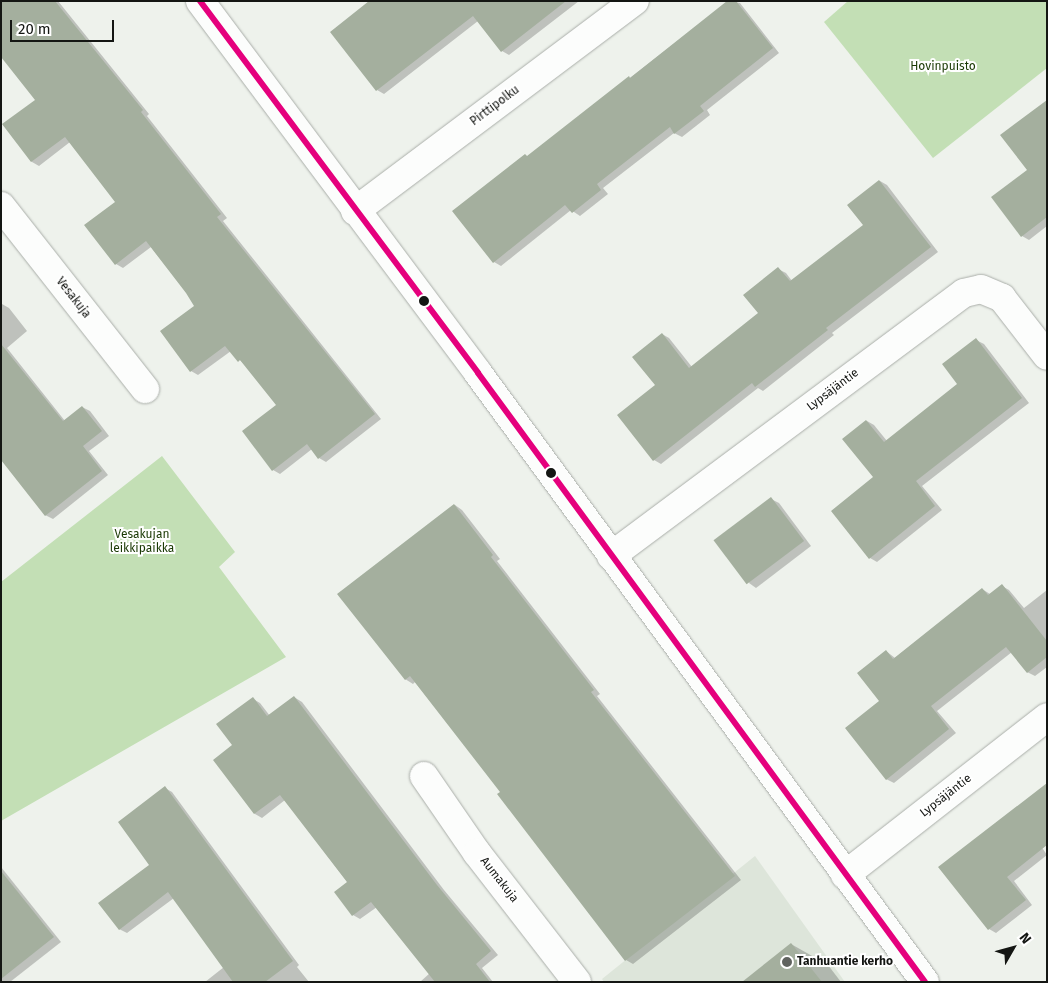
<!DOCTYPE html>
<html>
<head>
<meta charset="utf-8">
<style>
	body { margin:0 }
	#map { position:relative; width:1048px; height:983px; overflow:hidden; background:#eef2ec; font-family:"Fira Sans",sans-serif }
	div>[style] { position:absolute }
	.built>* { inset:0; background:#dde5da }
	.green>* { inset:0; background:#c3dfb5 }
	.shadow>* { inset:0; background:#0003 }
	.building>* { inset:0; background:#a4af9e; transform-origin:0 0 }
	.roads { filter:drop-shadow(0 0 1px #aaaea9) drop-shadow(0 0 1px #aaaea9) }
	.minor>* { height:28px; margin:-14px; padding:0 14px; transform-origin:14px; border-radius:14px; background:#fcfdfc }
	.tertiary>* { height:28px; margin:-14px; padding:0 14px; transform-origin:14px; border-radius:14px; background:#fcfdfc }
	.bus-1>* { height:6px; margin:-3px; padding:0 3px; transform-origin:3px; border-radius:3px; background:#e5007d }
	.dots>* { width:14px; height:14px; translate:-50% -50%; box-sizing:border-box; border:2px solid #fff; border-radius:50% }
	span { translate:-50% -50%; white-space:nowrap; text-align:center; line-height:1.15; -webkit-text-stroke:4px #fff; paint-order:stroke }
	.park-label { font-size:12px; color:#1a3904 }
	.street-label { font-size:12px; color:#141613 }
	.poi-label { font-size:12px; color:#141613; font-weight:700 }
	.left { translate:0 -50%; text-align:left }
	.frame { position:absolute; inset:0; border:2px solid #141613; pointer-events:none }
	.north { position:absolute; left:988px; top:923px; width:50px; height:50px; -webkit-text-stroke:4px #fff; paint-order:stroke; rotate:52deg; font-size:14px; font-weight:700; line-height:20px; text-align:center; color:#141613 }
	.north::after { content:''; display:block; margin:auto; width:18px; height:22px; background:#141613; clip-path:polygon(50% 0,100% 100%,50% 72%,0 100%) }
	.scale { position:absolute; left:10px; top:20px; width:104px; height:22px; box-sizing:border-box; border:2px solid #141613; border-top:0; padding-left:6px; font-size:15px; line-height:18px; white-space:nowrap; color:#141613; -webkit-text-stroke:4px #fff; paint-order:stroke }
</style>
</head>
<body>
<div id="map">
	<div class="built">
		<div style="clip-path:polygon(755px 856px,845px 982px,604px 982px,602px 979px)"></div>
	</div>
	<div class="green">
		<div style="clip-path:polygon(848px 1px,1047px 1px,1047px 68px,933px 158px,824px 22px)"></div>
		<div style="clip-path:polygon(162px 456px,235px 552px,219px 567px,286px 657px,1px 821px,1px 582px)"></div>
	</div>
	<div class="shadow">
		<div style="clip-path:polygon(1px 1px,58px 1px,149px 114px,147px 116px,227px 218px,223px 221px,381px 419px,326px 462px,319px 458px,312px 449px,280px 474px,273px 470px,278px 406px,245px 365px,231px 351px,198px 375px,191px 371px,195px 306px,187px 293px,151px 247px,123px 268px,116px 264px,116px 202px,70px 142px,39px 166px,32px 162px,4px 124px,37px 100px)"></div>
		<div style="clip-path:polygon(448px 1px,579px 1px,509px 55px,502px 51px,478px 21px,384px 94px,377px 90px)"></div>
		<div style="clip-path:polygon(729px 1px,740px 3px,779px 53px,707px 110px,710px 115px,682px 137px,674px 133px,603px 188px,608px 194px,580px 216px,571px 210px,501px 266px,494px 262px,528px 157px)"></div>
		<div style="clip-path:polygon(1047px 102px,1047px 226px,1029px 240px,1022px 236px,1028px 171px)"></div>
		<div style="clip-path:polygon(880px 181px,887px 185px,938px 252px,832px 333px,834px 335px,763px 391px,758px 388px,661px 464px,654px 460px,656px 385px,662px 334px,669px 338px,692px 367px,759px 314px,778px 269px,786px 273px,792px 281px,865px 225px)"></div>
		<div style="clip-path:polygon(2px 304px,9px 308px,27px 331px,7px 348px,65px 421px,82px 407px,90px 411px,109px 436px,89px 451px,108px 475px,53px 519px,45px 515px,1px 458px)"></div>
		<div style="clip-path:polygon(976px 340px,984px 344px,1029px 403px,922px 486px,942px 510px,877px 562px,870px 558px,875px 478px,867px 421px,874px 425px,887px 441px,959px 384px)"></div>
		<div style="clip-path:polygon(771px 499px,779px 503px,811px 546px,756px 588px,749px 583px)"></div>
		<div style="clip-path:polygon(455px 505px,462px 510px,500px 559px,497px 561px,600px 694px,597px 696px,741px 880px,633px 964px,626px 960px,502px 792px,415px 682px,413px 684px,405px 679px)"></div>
		<div style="clip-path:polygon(1002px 586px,1009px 590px,1024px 608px,1047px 590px,1047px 667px,1035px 676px,1027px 672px,1012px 652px,937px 711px,956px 733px,894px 783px,886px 779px,881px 701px,886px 651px,895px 658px,982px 589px,990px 594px)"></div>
		<div style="clip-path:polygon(294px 697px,302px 702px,444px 890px,498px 955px,482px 968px,493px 982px,420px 982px,430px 973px,377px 907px,360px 919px,353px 915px,348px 883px,285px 800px,262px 818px,255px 814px,214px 760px,234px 746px,253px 699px,260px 703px,270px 716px)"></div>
		<div style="clip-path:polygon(165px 788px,172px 792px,299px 965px,297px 967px,309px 982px,205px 982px,224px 967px,174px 898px,127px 933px,119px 929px,151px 865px)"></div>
		<div style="clip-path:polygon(1041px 846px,1047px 855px,1014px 881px,1032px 905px,996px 933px,989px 929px,940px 867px)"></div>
		<div style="clip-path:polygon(1px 867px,61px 942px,10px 982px,1px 982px)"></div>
		<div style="clip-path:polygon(791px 944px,828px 965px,841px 982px,744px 982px)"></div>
	</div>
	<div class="building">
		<div style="clip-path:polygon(1px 1px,55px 1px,143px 110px,141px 112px,221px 214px,217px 217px,375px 414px,318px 459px,307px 444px,272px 471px,242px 431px,276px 405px,240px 360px,238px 362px,225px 346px,190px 372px,160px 331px,194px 306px,186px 293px,146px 241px,115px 265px,84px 225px,115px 202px,65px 137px,31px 162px,2px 124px,35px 100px,1px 57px)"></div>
		<div style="clip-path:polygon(369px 1px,566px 1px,501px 52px,473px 16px,376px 91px,330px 32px)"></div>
		<div style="clip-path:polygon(727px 1px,736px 1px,773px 48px,700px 106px,704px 111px,674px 134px,670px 127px,597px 184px,601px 190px,572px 213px,565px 205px,493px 263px,452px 211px,525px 154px,527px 156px,629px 76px,630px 78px)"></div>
		<div style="clip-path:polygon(1047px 100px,1047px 217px,1021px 237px,991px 197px,1027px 170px,1000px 135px)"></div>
		<div style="clip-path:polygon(879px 180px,931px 247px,826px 328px,828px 330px,755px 387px,752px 383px,653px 461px,617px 415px,655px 385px,632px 357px,662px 333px,689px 368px,758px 313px,743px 295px,778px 267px,790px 281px,863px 225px,847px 205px)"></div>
		<div style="clip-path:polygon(976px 338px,1022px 398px,916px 481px,935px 506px,869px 559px,831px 511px,873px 477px,842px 439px,866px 420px,884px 442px,957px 384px,942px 364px)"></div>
		<div style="clip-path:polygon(1px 344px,63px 421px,82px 406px,102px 431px,83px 446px,102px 471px,45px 516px,1px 460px)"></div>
		<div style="left:771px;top:497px;width:55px;height:72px;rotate:53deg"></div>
		<div style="clip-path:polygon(454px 504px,493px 555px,491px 557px,594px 690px,591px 692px,735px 876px,625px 961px,497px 794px,500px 792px,410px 676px,405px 680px,337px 594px)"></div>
		<div style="clip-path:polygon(1002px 584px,1047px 641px,1047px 657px,1027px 673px,1006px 647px,931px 706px,949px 729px,886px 780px,845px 728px,879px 701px,857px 673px,886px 650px,893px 659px,982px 588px,988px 595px)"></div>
		<div style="clip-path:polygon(294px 696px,437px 885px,491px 951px,476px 964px,490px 982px,435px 982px,371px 902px,352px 916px,334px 892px,347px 882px,280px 795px,254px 814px,213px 760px,232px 745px,216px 724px,253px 697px,267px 716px)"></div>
		<div style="clip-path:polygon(1047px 783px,1047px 845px,1007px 877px,1026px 900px,988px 930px,938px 867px)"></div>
		<div style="clip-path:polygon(165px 786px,293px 961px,265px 982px,233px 982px,168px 892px,119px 930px,98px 903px,149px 865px,118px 822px)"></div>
		<div style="clip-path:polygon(1px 871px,54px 937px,1px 979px)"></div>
		<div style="clip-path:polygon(791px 943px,822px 982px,742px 982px)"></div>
	</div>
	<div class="roads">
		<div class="minor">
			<div style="left:1px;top:206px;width:233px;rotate:51.8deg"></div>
			<div style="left:355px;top:211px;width:350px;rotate:-36.9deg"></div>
			<div style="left:611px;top:556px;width:440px;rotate:-36.7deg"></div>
			<div style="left:964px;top:293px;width:17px;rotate:-13deg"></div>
			<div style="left:981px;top:289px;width:23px;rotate:23deg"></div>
			<div style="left:1002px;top:298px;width:73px;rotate:52.2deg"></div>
			<div style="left:424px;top:776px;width:93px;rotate:55.5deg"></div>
			<div style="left:477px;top:853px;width:163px;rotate:52.2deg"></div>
			<div style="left:845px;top:875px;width:256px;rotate:-38deg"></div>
		</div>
		<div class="tertiary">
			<div style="left:200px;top:1px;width:464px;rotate:53.2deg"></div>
			<div style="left:478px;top:373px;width:755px;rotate:53.72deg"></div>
		</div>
	</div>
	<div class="bus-1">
		<div style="left:200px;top:1px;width:464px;rotate:53.2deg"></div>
		<div style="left:478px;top:373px;width:755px;rotate:53.72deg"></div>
	</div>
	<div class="dots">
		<div style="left:424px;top:301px;background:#141613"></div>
		<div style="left:551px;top:473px;background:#141613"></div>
		<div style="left:787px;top:962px;background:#60635f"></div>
	</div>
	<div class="park-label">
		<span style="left:943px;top:67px">Hovinpuisto</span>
		<span style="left:142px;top:542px">Vesakujan<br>leikkipaikka</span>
	</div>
	<div class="street-label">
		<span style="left:495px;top:106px;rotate:-37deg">Pirttipolku</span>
		<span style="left:73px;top:298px;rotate:52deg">Vesakuja</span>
		<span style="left:833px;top:390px;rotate:-37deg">Lypsäjäntie</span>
		<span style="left:946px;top:796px;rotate:-38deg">Lypsäjäntie</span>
		<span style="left:499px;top:880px;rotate:52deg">Aumakuja</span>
	</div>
	<div class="poi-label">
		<span class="left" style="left:797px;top:962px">Tanhuantie kerho</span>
	</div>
	<div class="frame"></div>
	<div class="north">N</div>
	<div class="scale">20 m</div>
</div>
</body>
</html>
